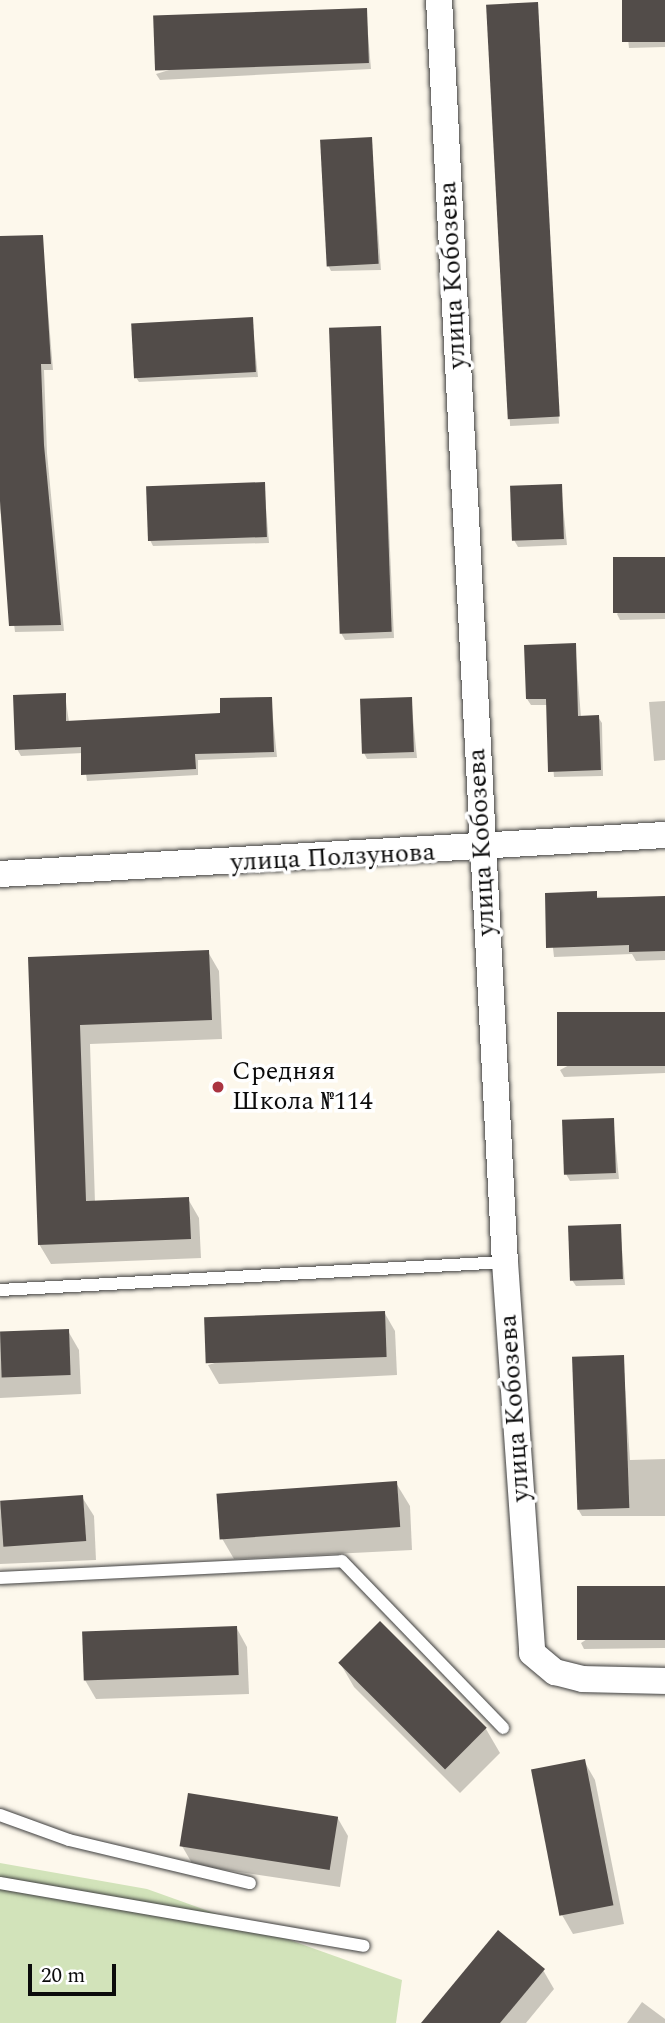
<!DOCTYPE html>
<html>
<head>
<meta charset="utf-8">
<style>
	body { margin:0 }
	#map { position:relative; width:665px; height:2023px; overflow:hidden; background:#fdf8ec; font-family:Spectral,serif }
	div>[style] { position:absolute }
	.green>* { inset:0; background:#d2e3ba }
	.shadow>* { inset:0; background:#0003; transform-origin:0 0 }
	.building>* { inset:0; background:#524c49; transform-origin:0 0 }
	.roads { filter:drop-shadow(0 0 2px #3e3e3e) drop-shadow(0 0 2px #3e3e3e) }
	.service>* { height:12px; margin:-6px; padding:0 6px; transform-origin:6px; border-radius:6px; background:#fff }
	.minor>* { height:26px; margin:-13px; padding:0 13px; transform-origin:13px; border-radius:13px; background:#fff }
	.dots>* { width:19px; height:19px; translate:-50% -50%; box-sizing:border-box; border:4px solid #fff; border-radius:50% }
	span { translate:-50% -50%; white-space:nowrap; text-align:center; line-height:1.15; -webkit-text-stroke:7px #fff; paint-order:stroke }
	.street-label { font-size:26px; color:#0b0b0b }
	.poi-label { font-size:26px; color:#0b0b0b }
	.left { translate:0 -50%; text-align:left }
	.scale { position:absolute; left:28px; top:1964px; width:88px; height:32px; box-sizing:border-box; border:4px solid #0b0b0b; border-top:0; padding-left:9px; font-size:21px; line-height:24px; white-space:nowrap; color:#0b0b0b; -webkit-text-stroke:5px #fff; paint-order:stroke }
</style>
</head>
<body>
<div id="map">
	<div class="green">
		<div style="clip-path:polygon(0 1863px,147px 1889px,402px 1980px,396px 2023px,0 2023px)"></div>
	</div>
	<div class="shadow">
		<div style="clip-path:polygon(624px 0,665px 0,665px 47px,629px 48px)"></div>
		<div style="left:537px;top:3px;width:421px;height:49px;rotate:87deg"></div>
		<div style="clip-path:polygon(366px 10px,371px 69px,160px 80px,156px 74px)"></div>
		<div style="clip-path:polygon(371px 138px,381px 270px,331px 271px,328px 265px)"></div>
		<div style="clip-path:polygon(42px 236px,53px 370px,44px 370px,47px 453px,64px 631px,15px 632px,0 509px,0 238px)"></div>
		<div style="clip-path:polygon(252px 318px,258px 377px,139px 382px,135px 376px)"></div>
		<div style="clip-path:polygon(380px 328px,394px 638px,345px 640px,341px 633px)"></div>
		<div style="clip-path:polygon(264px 484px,269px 543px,153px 546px,150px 540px)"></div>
		<div style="clip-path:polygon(561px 486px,567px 545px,518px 547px,514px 540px)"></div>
		<div style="clip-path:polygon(665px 561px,665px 619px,620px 620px,617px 614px)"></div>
		<div style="clip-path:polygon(575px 644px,581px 717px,598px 717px,602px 723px,603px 776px,554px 777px,548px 705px,531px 705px,527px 699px)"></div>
		<div style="clip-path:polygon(65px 695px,69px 722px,222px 715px,271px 698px,277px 757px,198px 760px,198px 775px,87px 781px,83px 753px,21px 756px,17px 749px)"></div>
		<div style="clip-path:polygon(411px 698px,417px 758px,367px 759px,364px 753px)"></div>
		<div style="clip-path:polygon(665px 701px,665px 760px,654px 761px,649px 702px)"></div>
		<div style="clip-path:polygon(547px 895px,665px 899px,665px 960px,636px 961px,632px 954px,554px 957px)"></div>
		<div style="clip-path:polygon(208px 952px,219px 971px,222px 1039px,90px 1044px,95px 1203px,188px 1199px,199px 1218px,201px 1258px,51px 1264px,39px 1244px,29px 959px)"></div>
		<div style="clip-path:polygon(665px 1013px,665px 1073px,564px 1077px,560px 1070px)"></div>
		<div style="clip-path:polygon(613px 1120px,619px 1179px,570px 1181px,566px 1174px)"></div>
		<div style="clip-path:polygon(620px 1225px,625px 1285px,576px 1286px,572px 1280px)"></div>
		<div style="clip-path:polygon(384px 1312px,395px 1331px,397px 1375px,219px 1384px,208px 1365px)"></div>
		<div style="clip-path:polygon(68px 1331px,79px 1350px,81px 1394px,0 1398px,0 1334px)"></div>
		<div style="clip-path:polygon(623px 1357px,630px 1460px,665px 1459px,665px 1516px,582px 1516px,578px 1509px)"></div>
		<div style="clip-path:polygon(396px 1483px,410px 1506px,412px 1550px,234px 1559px,220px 1535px)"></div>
		<div style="clip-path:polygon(82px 1497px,94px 1516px,96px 1560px,0 1564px,0 1501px)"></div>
		<div style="clip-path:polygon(665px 1588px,665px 1648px,584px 1649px,581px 1643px)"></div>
		<div style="clip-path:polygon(380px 1623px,486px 1729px,500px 1753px,460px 1793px,354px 1687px,340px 1663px)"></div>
		<div style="clip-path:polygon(236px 1627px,247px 1647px,249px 1694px,96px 1699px,85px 1680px)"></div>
		<div style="clip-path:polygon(584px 1761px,595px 1780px,624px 1924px,573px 1934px,562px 1915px)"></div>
		<div style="clip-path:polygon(337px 1817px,348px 1836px,340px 1887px,193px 1865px,182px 1846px)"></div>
		<div style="clip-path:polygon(543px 1970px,554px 1989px,526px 2023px,423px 2023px)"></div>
		<div style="clip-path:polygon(642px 2002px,665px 2019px,665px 2023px,627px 2023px)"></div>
	</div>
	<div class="building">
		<div style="left:622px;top:0;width:43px;height:42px"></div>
		<div style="left:538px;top:2px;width:415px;height:52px;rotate:87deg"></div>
		<div style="left:367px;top:8px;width:55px;height:214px;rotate:88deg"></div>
		<div style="left:372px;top:137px;width:127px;height:52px;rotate:87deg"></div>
		<div style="clip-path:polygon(43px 235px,51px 364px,41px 364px,44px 445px,61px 625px,9px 626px,0 501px,0 236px)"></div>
		<div style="left:253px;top:317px;width:55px;height:122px;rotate:87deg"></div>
		<div style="left:381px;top:326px;width:306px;height:52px;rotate:88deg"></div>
		<div style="left:265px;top:482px;width:55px;height:119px;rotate:88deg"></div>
		<div style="left:562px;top:484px;width:55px;height:52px;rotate:88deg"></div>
		<div style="left:665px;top:557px;width:56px;height:52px;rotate:90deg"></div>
		<div style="clip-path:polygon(576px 643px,578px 716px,599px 715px,601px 770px,548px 772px,546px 699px,526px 699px,524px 645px)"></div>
		<div style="clip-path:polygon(66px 693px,66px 721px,220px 713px,220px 698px,272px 697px,274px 752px,195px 754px,196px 769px,81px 775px,81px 747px,15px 750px,13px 695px)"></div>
		<div style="left:412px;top:697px;width:55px;height:52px;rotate:88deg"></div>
		<div style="clip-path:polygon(597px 891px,597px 898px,665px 896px,665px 951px,629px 952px,629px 945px,546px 948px,545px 893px)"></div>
		<div style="clip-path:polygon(209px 950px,212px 1020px,80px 1025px,86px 1201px,189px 1197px,191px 1239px,38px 1245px,28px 957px)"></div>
		<div style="left:665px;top:1012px;width:54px;height:108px;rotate:90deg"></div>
		<div style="left:614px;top:1118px;width:55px;height:52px;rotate:88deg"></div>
		<div style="left:621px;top:1224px;width:55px;height:53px;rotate:88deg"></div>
		<div style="left:385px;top:1311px;width:46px;height:181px;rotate:88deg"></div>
		<div style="left:69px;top:1329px;width:46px;height:69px;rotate:88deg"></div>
		<div style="left:624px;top:1355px;width:153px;height:52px;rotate:88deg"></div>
		<div style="left:397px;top:1481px;width:46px;height:181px;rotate:86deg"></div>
		<div style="left:83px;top:1495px;width:46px;height:83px;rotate:86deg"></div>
		<div style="left:665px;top:1586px;width:54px;height:88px;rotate:90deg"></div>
		<div style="left:380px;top:1621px;width:151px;height:59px;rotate:45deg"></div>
		<div style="left:237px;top:1626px;width:49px;height:155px;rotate:88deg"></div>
		<div style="left:585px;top:1759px;width:149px;height:55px;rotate:79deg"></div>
		<div style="left:188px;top:1793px;width:152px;height:54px;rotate:9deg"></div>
		<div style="clip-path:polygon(498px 1930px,545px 1969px,500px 2023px,421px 2023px)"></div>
	</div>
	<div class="roads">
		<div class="service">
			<div style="left:0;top:1290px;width:506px;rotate:-3.17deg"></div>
			<div style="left:0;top:1578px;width:342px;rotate:-2.8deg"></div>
			<div style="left:342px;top:1561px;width:232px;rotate:46deg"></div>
			<div style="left:0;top:1815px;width:73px;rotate:19.9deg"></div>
			<div style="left:69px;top:1840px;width:186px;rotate:13.4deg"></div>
			<div style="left:0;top:1883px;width:369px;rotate:9.8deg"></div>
		</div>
		<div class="minor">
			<div style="left:439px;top:0;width:1264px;rotate:87.01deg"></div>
			<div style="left:505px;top:1262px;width:392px;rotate:86deg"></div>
			<div style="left:532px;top:1653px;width:30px;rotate:40deg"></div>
			<div style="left:555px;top:1672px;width:29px;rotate:14deg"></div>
			<div style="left:583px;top:1679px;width:82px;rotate:1.4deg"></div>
			<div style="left:0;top:874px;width:666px;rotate:-3.36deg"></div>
		</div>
	</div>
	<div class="dots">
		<div style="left:218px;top:1087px;background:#aa3441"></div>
	</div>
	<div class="street-label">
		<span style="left:453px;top:275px;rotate:-93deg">улица Кобозева</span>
		<span style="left:482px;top:842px;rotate:-93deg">улица Кобозева</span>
		<span style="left:333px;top:858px;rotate:-3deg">улица Ползунова</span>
		<span style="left:515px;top:1408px;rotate:-94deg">улица Кобозева</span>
	</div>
	<div class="poi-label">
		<span class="left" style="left:232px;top:1087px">Средняя<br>Школа №114</span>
	</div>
	<div class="scale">20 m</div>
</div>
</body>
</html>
